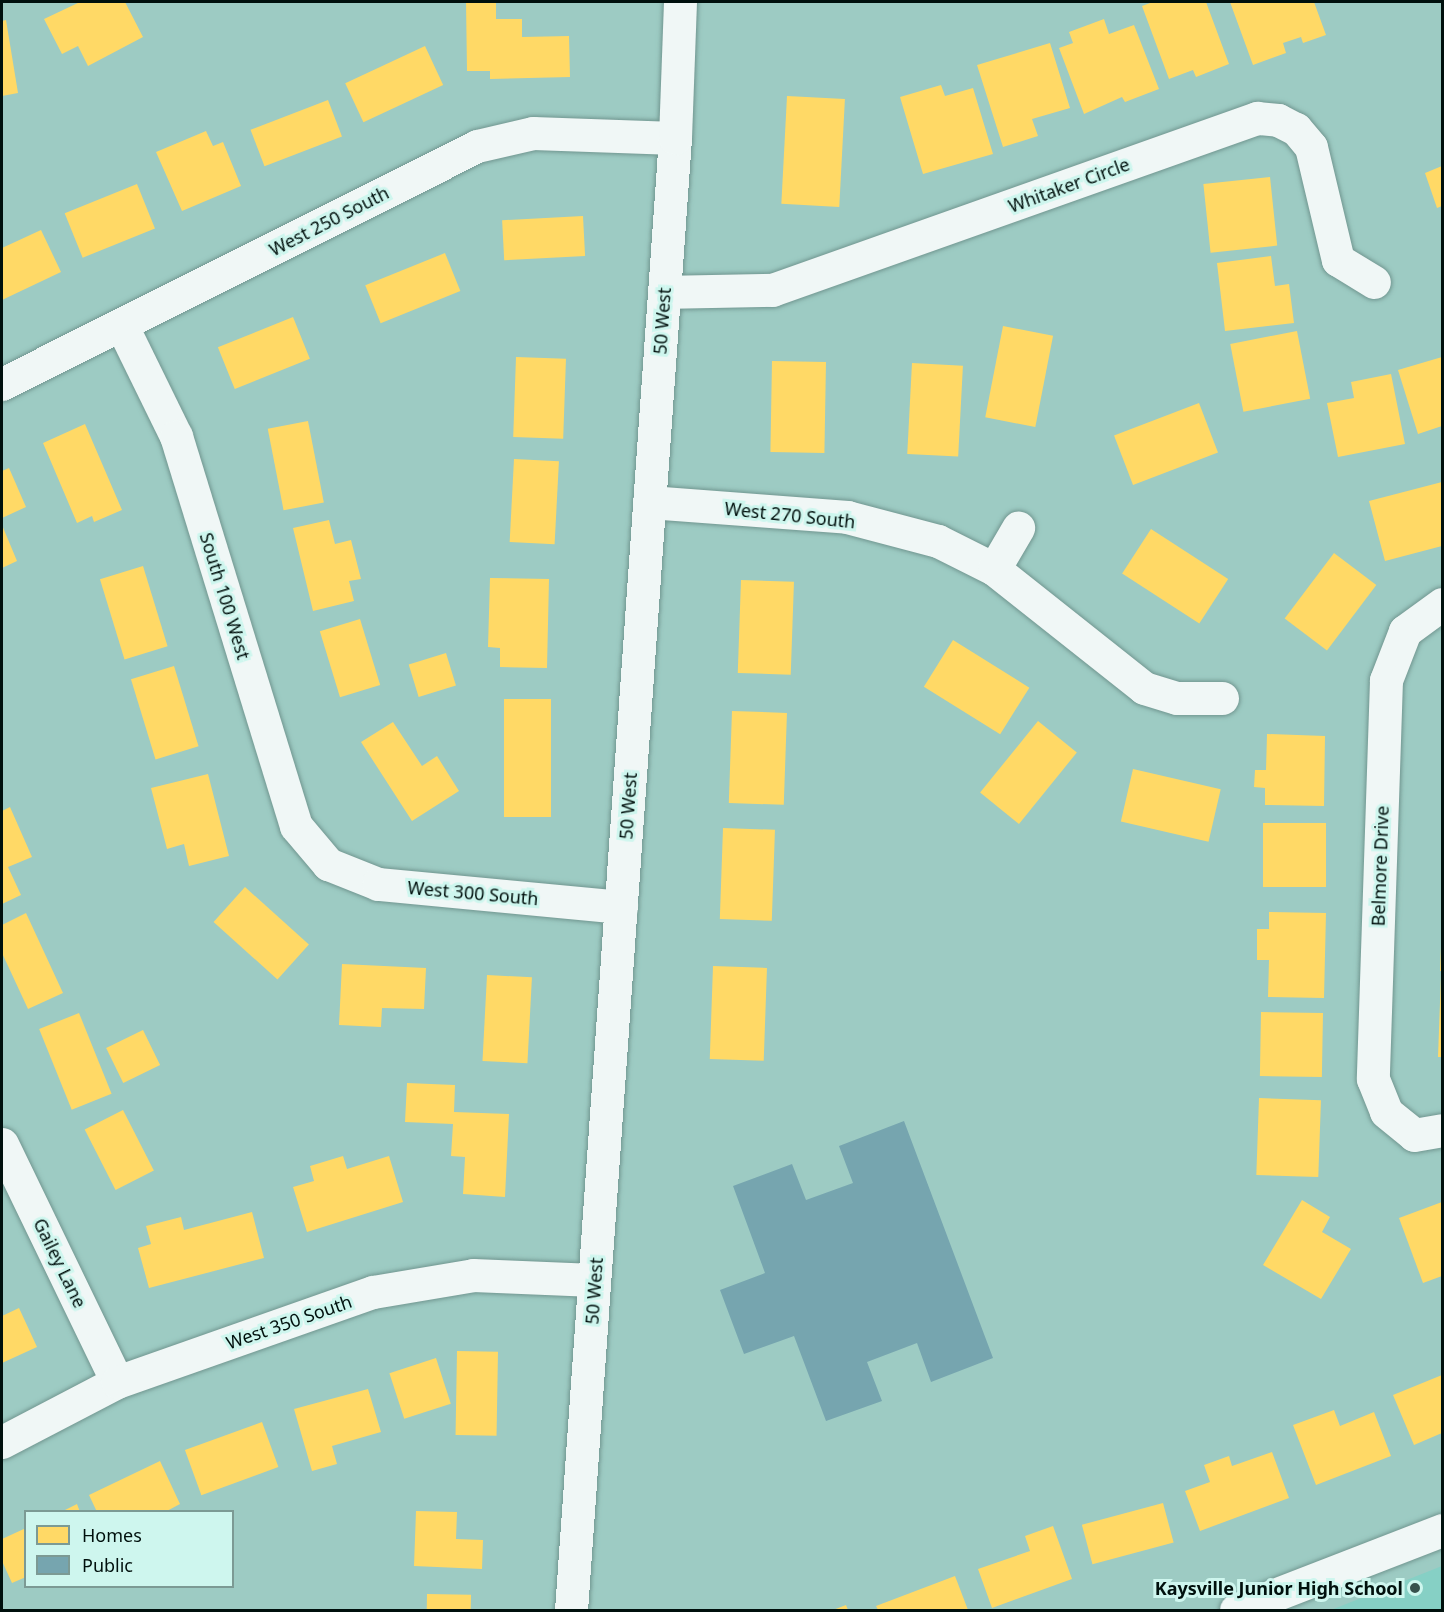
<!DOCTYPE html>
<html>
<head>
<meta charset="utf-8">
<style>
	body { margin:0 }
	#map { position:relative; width:1444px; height:1612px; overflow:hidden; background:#9dcbc3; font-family:"Noto Sans",sans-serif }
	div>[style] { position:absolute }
	.built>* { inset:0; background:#86d0c5 }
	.homes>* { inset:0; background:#ffd966; transform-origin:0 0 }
	.public>* { inset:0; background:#76a5af }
	.roads { filter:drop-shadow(0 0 2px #719690) drop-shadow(0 0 2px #719690) }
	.street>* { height:33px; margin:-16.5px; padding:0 16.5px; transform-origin:16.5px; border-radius:16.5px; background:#f0f7f6 }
	.secondary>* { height:33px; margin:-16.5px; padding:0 16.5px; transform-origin:16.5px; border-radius:16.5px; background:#f0f7f6 }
	.dots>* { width:16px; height:16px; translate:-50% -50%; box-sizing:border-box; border:3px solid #cef6ee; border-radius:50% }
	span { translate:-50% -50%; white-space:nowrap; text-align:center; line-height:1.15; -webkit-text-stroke:6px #cef6ee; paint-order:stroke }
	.street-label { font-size:18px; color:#00100d }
	.poi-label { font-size:18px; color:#00100d; font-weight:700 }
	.right { translate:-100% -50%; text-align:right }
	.frame { position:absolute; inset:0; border:3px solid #00100d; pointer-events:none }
	.legend { position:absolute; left:24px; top:1510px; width:210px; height:78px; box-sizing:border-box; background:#cef6ee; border:2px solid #7c9a94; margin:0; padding:8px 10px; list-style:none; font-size:18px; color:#00100d }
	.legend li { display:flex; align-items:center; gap:12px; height:30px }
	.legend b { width:30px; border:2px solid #7c9a94 }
</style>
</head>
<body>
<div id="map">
	<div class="built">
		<div style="clip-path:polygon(1442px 1566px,1442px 1610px,1331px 1610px)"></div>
	</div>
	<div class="homes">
		<div style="clip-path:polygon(80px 2px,125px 2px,143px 37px,88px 66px,78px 46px,62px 54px,44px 19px)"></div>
		<div style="clip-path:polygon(466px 2px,496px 2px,496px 19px,522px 19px,522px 37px,569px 36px,570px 77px,490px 79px,490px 71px,467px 71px)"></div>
		<div style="clip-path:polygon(1153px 2px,1206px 2px,1229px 64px,1196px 77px,1193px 70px,1169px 79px,1142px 6px)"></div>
		<div style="clip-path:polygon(1230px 2px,1314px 2px,1326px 35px,1303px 43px,1301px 37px,1283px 43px,1286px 53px,1253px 65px)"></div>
		<div style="clip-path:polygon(1104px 19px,1109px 34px,1134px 25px,1159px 89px,1125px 102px,1122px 97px,1084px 114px,1059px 48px,1073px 43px,1069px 32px)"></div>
		<div style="clip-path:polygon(6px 20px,18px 93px,2px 96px,2px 21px)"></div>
		<div style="clip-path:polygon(1050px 43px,1070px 108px,1032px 119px,1038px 136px,1003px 147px,977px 65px)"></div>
		<div style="left:425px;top:46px;width:43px;height:88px;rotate:65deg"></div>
		<div style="clip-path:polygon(941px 85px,945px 96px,973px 88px,993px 154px,923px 174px,900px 97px)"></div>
		<div style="left:787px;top:96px;width:58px;height:108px;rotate:3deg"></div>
		<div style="left:328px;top:100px;width:39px;height:83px;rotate:69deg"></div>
		<div style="clip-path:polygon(206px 131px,213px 146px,223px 142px,241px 186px,182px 211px,156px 152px)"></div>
		<div style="clip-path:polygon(1442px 166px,1442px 206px,1437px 208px,1425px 173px)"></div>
		<div style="left:1270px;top:177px;width:69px;height:67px;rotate:84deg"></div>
		<div style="left:137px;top:184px;width:48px;height:78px;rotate:68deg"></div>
		<div style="left:583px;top:216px;width:40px;height:81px;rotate:87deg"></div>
		<div style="clip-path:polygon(41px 230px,61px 272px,2px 300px,2px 248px)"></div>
		<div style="left:445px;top:253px;width:41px;height:86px;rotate:68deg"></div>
		<div style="clip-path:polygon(1271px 256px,1275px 286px,1289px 284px,1294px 323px,1225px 331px,1217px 263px)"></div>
		<div style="left:293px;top:317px;width:45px;height:81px;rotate:68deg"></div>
		<div style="left:1003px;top:326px;width:51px;height:93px;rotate:11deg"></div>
		<div style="left:1297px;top:331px;width:69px;height:68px;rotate:79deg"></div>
		<div style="left:516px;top:357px;width:50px;height:80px;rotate:2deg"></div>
		<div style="clip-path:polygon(1442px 357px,1442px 426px,1418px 434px,1398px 370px)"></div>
		<div style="left:772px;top:361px;width:54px;height:91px;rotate:1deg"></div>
		<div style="left:912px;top:363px;width:51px;height:91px;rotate:3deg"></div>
		<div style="clip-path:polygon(1391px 374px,1405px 444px,1338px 457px,1327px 403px,1354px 398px,1351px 382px)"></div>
		<div style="left:1199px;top:403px;width:53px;height:91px;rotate:69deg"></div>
		<div style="left:308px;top:421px;width:83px;height:41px;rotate:79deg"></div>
		<div style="clip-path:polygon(85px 424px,122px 510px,94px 522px,92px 516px,77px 523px,43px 443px)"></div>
		<div style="left:514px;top:459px;width:45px;height:83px;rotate:3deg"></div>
		<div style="clip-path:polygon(9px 468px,26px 507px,2px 518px,2px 471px)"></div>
		<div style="clip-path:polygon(1442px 482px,1442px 546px,1385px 561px,1369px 501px)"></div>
		<div style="clip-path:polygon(329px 520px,335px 544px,351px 540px,361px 579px,349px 581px,354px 601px,313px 611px,293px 528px)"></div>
		<div style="clip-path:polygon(2px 525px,17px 561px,2px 568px)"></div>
		<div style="left:1151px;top:529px;width:92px;height:53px;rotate:33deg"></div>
		<div style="left:1334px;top:553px;width:53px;height:82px;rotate:37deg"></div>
		<div style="left:143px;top:566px;width:84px;height:45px;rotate:73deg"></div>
		<div style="clip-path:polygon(490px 578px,549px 579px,547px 668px,500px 667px,500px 648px,488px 647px)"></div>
		<div style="left:741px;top:580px;width:53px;height:93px;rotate:2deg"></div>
		<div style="left:360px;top:619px;width:69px;height:42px;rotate:73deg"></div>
		<div style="left:953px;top:640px;width:90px;height:55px;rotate:32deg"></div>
		<div style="left:446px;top:653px;width:34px;height:39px;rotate:73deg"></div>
		<div style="left:174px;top:666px;width:84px;height:45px;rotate:73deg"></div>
		<div style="left:504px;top:699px;width:47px;height:118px"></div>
		<div style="left:732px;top:711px;width:55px;height:92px;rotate:2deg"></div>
		<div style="left:1038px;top:721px;width:50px;height:92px;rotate:39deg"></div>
		<div style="clip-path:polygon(393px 722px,422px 766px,437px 756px,459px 791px,412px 821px,361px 742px)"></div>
		<div style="clip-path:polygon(1267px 734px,1325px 736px,1324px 806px,1265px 805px,1265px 788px,1254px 787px,1255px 770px,1266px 770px)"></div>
		<div style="left:1133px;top:769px;width:90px;height:54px;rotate:13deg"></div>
		<div style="clip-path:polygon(208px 774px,229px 856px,189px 866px,184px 844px,167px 849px,151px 788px)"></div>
		<div style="clip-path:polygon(10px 807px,32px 857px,8px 867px,21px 895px,2px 904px,2px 811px)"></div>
		<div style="left:1263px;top:823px;width:63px;height:64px"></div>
		<div style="left:723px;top:828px;width:52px;height:91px;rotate:2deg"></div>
		<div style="left:245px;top:887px;width:86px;height:47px;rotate:42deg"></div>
		<div style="clip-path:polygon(1269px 912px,1326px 913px,1324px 998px,1268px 997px,1269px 960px,1257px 960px,1257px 929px,1269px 929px)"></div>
		<div style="clip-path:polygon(26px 913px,63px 993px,28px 1009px,2px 953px,2px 925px)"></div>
		<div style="clip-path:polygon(1441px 947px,1442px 947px,1442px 971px,1440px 971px)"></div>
		<div style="clip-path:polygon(342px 964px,426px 968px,424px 1009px,382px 1008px,381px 1027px,339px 1025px)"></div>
		<div style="left:713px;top:966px;width:54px;height:93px;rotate:2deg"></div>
		<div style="left:487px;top:975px;width:45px;height:86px;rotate:3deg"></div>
		<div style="clip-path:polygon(1441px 976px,1442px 976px,1442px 1057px,1438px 1057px)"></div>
		<div style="left:1261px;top:1012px;width:62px;height:64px;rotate:1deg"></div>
		<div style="left:79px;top:1013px;width:87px;height:43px;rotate:68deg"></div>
		<div style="left:143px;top:1030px;width:39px;height:41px;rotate:64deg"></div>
		<div style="clip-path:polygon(407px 1083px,455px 1085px,454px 1112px,509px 1114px,505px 1197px,463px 1194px,465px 1157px,451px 1156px,453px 1124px,405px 1122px)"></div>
		<div style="left:1259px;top:1098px;width:62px;height:77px;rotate:2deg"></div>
		<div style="left:123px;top:1110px;width:68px;height:43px;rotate:63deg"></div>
		<div style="clip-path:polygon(343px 1156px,347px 1169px,389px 1156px,403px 1202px,307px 1232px,293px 1187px,314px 1181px,310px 1166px)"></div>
		<div style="clip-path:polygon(1302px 1200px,1330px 1217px,1322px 1232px,1351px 1249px,1321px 1299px,1263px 1265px)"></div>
		<div style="clip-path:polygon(1442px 1202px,1442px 1276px,1423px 1283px,1399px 1218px)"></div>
		<div style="clip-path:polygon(252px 1212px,264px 1258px,149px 1288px,138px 1248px,151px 1244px,146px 1226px,181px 1217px,184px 1230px)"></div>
		<div style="clip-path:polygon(19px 1308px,37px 1347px,2px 1363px,2px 1316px)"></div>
		<div style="left:457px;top:1351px;width:41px;height:84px;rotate:1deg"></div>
		<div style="left:436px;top:1358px;width:48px;height:49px;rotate:72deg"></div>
		<div style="clip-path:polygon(1442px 1375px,1442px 1433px,1414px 1445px,1393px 1395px)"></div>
		<div style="clip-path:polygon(368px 1389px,381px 1432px,332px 1446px,337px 1464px,312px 1471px,294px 1409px)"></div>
		<div style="clip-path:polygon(1334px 1410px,1340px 1426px,1374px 1412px,1391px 1456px,1316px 1485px,1293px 1425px)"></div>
		<div style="left:262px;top:1422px;width:48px;height:82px;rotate:70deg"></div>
		<div style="clip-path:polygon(1272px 1452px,1289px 1498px,1200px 1531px,1185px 1491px,1210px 1482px,1204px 1465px,1229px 1456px,1232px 1466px)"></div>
		<div style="clip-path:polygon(160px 1461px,180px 1504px,165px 1512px,97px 1512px,89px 1495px)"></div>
		<div style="left:1163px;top:1503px;width:41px;height:84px;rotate:75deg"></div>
		<div style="clip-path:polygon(77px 1504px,80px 1512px,61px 1512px)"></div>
		<div style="clip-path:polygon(416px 1511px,457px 1512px,456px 1539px,483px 1540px,482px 1569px,414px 1566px)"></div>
		<div style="clip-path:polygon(1053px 1526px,1072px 1579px,992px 1608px,978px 1569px,1030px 1551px,1025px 1536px)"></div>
		<div style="clip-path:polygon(26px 1528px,26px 1577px,12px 1583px,2px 1561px,2px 1539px)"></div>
		<div style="clip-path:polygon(955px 1576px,968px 1610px,878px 1610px,876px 1606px)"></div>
		<div style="left:427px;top:1594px;width:44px;height:16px;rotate:1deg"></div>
		<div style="clip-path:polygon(846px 1605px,848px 1610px,833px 1610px)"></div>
	</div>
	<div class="public">
		<div style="clip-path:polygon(904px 1121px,993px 1358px,931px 1382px,917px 1343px,867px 1362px,882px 1401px,826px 1421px,794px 1336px,744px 1354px,720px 1290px,765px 1273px,733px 1186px,792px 1164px,806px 1200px,853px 1183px,839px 1146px)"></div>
	</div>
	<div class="roads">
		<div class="street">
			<div style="left:664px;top:292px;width:108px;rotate:-1.1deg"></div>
			<div style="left:772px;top:290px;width:515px;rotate:-19.53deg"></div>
			<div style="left:1257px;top:118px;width:21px;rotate:5deg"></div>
			<div style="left:1278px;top:120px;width:20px;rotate:27deg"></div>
			<div style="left:1296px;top:129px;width:23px;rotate:50deg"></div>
			<div style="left:1311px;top:147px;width:116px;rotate:76.6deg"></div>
			<div style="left:1338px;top:260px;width:42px;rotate:31.4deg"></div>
			<div style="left:122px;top:326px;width:123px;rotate:63.9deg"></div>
			<div style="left:176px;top:436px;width:408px;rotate:72.9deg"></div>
			<div style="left:296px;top:826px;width:50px;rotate:49.9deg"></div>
			<div style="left:328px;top:864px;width:54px;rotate:21.8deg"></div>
			<div style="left:378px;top:884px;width:244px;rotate:5.4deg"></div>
			<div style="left:2px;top:384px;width:531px;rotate:-26.61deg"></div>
			<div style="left:477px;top:146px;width:57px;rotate:-13.1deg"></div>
			<div style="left:533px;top:133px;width:142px;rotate:2deg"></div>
			<div style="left:649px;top:502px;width:199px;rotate:4.3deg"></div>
			<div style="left:847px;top:517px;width:94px;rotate:14.8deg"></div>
			<div style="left:938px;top:541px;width:63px;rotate:26.6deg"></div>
			<div style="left:994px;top:569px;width:191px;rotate:38.4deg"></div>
			<div style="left:1144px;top:688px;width:34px;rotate:17deg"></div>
			<div style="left:1177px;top:698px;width:45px"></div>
			<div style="left:994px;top:569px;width:48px;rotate:-59.7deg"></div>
			<div style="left:1442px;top:604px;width:46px;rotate:143.9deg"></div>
			<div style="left:1405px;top:631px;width:53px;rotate:111.2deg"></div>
			<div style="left:1386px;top:680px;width:399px;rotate:91.9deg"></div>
			<div style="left:1373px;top:1079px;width:35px;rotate:68deg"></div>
			<div style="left:1386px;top:1112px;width:36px;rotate:39deg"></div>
			<div style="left:1414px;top:1135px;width:28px;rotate:-10deg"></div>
			<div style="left:2px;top:1144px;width:264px;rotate:64.2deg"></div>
			<div style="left:2px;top:1442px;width:130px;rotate:-27.6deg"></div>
			<div style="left:117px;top:1382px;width:271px;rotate:-19.4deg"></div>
			<div style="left:373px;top:1292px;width:101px;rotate:-9.6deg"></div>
			<div style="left:473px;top:1275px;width:121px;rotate:2.4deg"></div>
			<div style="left:1236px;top:1610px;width:221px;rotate:-21.2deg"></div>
		</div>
		<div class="secondary">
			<div style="left:571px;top:1610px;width:1476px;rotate:-85.96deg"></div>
			<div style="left:675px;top:138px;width:136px;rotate:-87.9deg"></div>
		</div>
	</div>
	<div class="dots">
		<div style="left:1415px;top:1588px;background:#37514d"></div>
	</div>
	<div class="street-label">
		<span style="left:1069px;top:185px;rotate:-20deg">Whitaker Circle</span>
		<span style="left:329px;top:221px;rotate:-27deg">West 250 South</span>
		<span style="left:662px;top:321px;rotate:-86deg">50 West</span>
		<span style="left:790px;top:515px;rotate:6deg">West 270 South</span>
		<span style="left:225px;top:596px;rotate:73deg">South 100 West</span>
		<span style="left:628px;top:806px;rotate:-86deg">50 West</span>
		<span style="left:1380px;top:866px;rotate:-88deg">Belmore Drive</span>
		<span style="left:473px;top:893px;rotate:5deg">West 300 South</span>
		<span style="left:60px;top:1263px;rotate:64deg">Gailey Lane</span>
		<span style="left:594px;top:1291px;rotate:-86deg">50 West</span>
		<span style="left:289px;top:1322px;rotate:-19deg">West 350 South</span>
	</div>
	<div class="poi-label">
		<span class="right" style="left:1403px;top:1588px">Kaysville Junior High School</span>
	</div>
	<div class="frame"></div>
	<ul class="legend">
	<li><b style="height:16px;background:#ffd966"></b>Homes</li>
	<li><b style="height:16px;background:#76a5af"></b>Public</li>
	</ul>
</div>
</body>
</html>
